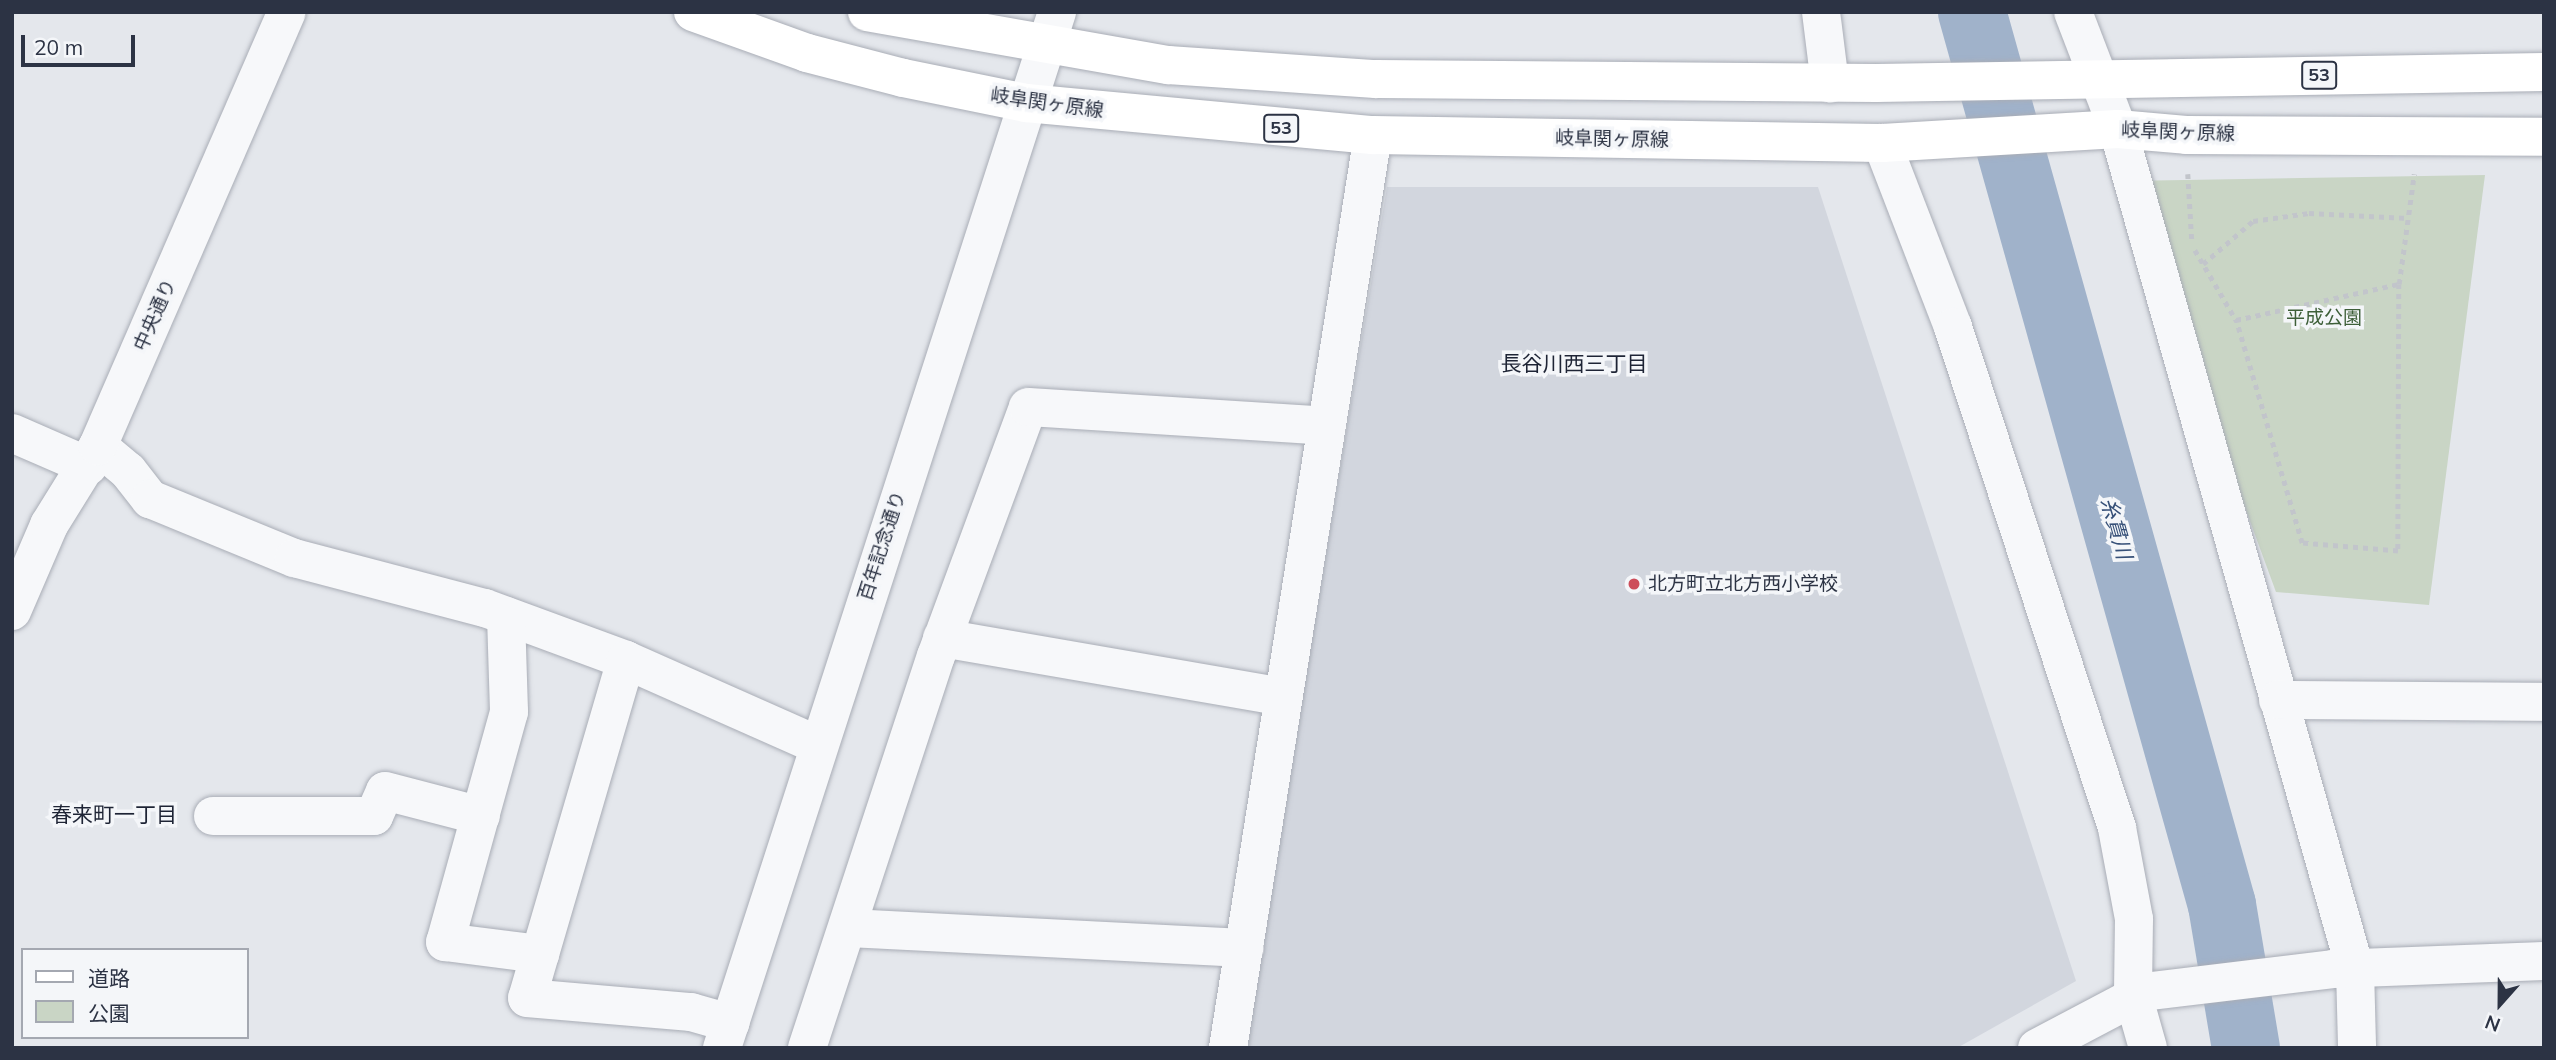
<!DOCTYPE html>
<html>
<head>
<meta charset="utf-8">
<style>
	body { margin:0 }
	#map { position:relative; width:2556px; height:1060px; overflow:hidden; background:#e4e7ec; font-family:Mulish,"Noto Sans JP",sans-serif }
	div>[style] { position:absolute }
	.built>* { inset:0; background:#d2d6de }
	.green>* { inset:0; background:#c9d5c5 }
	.river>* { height:68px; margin:-34px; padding:0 34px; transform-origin:34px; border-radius:34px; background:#a0b2ca }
	.path>* { height:4.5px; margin-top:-2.25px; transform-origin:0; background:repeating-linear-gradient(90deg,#c2c5cb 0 5px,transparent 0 10px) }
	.roads { filter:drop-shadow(0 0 2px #a9adb6) drop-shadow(0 0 2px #a9adb6) }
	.minor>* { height:38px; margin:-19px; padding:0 19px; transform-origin:19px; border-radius:19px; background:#f7f8fa }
	.major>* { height:38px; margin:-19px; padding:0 19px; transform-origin:19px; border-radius:19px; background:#fff }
	.dots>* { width:19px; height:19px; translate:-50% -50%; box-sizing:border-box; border:4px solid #f4f6f9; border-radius:50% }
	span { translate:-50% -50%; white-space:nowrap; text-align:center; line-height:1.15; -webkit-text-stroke:7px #f4f6f9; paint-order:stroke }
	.shield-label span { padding:2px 5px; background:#f4f6f9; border:2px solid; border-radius:5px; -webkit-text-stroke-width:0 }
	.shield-label { font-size:18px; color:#2c3344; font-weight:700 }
	.street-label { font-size:19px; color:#2c3344 }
	.park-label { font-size:19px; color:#3e5f39 }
	.poi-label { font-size:19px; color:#2c3344 }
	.left { translate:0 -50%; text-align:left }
	.neighbourhood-label { font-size:21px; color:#1e2435 }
	.water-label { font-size:21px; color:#365078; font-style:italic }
	.frame { position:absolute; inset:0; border:14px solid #2c3344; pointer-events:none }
	.legend { position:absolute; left:21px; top:948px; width:228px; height:91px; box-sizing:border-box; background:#f4f6f9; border:2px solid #a4a8b1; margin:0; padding:9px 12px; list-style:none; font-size:21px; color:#2c3344 }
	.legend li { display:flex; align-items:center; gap:14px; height:35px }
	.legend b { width:35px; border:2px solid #a4a8b1 }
	.north { position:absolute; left:2465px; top:969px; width:70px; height:70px; -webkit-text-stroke:5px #f4f6f9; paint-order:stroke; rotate:201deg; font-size:19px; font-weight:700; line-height:28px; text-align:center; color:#2c3344 }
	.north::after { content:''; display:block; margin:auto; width:24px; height:32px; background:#2c3344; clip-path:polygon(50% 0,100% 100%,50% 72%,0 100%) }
	.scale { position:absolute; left:21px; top:35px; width:114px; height:32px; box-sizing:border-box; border:4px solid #2c3344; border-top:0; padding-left:9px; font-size:21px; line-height:24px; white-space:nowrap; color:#2c3344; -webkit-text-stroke:5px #f4f6f9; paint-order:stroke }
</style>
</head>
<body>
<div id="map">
	<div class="built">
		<div style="clip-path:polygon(1387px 187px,1818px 187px,2076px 981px,1957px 1048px,1244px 1048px)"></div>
	</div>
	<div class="green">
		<div style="clip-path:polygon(2485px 175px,2429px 605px,2276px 592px,2125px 181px)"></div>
	</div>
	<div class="river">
		<div style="left:1972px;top:12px;width:927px;rotate:74.36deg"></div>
		<div style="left:2222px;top:905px;width:145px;rotate:80.5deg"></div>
	</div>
	<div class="path">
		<div style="left:2188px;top:174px;width:68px;rotate:86.6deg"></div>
		<div style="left:2195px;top:250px;width:81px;rotate:59.6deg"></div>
		<div style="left:2236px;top:320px;width:167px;rotate:-12.5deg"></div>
		<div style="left:2399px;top:284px;width:267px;rotate:90.2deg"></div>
		<div style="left:2398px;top:551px;width:96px;rotate:-175.2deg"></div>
		<div style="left:2302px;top:543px;width:233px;rotate:-106.5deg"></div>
		<div style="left:2203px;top:264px;width:66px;rotate:-40.7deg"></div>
		<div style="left:2253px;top:221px;width:57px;rotate:-8.1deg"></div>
		<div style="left:2309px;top:213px;width:99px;rotate:2.9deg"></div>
		<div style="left:2399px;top:284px;width:111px;rotate:-82.2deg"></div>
	</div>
	<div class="roads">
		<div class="minor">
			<div style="left:1821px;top:12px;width:72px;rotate:82.8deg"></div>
			<div style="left:2073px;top:12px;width:125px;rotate:69deg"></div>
			<div style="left:2118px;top:129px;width:873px;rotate:74.24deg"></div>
			<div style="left:2355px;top:969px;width:79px;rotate:88.5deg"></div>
			<div style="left:1882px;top:143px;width:197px;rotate:68.9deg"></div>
			<div style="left:1953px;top:327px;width:527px;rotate:71.87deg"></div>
			<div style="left:2117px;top:828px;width:93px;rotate:79.4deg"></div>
			<div style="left:2134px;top:919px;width:76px;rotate:90.8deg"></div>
			<div style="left:2133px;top:995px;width:55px;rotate:74.2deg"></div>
			<div style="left:12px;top:433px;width:83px;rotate:23.5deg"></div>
			<div style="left:98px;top:446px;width:39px;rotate:40deg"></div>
			<div style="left:128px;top:471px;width:36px;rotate:52deg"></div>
			<div style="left:150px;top:499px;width:156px;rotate:22.3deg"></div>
			<div style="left:294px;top:558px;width:197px;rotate:14.7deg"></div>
			<div style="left:485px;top:608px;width:150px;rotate:20.2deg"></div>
			<div style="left:626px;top:660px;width:210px;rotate:23.9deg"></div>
			<div style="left:12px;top:611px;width:94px;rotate:-66.7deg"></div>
			<div style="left:49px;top:525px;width:93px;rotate:-58.2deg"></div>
			<div style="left:98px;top:446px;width:473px;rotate:-66.5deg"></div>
			<div style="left:506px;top:616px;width:96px;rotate:88.2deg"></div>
			<div style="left:509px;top:712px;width:239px;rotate:105.5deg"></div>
			<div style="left:445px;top:942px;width:96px;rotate:7.2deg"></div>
			<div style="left:942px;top:638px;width:346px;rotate:9.8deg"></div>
			<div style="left:626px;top:660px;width:352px;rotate:106.3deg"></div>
			<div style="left:527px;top:998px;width:165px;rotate:4.9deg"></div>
			<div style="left:691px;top:1012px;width:41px;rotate:15.8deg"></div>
			<div style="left:2278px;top:700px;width:266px;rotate:0.4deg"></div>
			<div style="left:213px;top:816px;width:161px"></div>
			<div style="left:374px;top:816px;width:27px;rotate:-66deg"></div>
			<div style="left:385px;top:791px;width:99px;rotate:14.6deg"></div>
			<div style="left:848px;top:928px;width:397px;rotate:2.9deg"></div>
			<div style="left:722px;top:1048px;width:1089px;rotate:-72.08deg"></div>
			<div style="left:807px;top:1048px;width:413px;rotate:-71.8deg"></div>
			<div style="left:936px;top:656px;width:265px;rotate:-69.7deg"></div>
			<div style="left:1028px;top:407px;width:299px;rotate:3.6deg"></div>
			<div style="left:1228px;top:1048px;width:924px;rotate:-80.98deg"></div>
			<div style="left:2037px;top:1048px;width:120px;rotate:-27.8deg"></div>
			<div style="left:2143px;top:992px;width:191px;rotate:-6.9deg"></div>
			<div style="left:2333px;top:969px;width:211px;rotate:-2.2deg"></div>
		</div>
		<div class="major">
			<div style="left:693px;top:12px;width:121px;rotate:19.8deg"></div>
			<div style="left:807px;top:53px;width:99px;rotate:14.6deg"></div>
			<div style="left:903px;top:78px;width:126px;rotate:11.5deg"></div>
			<div style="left:1026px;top:103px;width:348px;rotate:5.3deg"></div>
			<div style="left:1373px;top:135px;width:509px;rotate:0.9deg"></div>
			<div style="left:1882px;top:143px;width:236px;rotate:-3.4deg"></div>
			<div style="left:2118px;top:129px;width:68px;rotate:5deg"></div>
			<div style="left:2186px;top:135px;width:358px;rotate:0.3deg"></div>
			<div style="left:867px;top:12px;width:306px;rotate:10deg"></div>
			<div style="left:1168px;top:65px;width:208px;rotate:3.9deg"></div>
			<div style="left:1376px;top:79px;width:500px;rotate:0.46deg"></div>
			<div style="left:1876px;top:83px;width:668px;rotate:-0.94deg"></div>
		</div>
	</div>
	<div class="dots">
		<div style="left:1634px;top:584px;background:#cd4d5a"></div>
	</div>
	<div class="shield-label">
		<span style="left:2319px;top:75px">53</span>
		<span style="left:1281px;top:128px">53</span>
	</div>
	<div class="street-label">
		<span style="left:1047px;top:103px;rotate:8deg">岐阜関ヶ原線</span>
		<span style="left:2178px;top:132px;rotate:2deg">岐阜関ヶ原線</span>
		<span style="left:1612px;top:139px;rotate:1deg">岐阜関ヶ原線</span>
		<span style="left:155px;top:315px;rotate:-66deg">中央通り</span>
		<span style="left:882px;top:546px;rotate:-72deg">百年記念通り</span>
	</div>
	<div class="park-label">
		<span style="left:2324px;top:318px">平成公園</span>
	</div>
	<div class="poi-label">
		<span class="left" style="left:1648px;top:584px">北方町立北方西小学校</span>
	</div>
	<div class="neighbourhood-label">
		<span style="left:1574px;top:363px">長谷川西三丁目</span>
		<span style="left:114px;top:814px">春来町一丁目</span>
	</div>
	<div class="water-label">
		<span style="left:2117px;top:528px;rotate:74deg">糸貫川</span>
	</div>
	<div class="frame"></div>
	<ul class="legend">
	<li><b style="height:9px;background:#fff"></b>道路</li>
	<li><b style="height:19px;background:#c9d5c5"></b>公園</li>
	</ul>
	<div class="north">N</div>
	<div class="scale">20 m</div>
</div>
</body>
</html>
